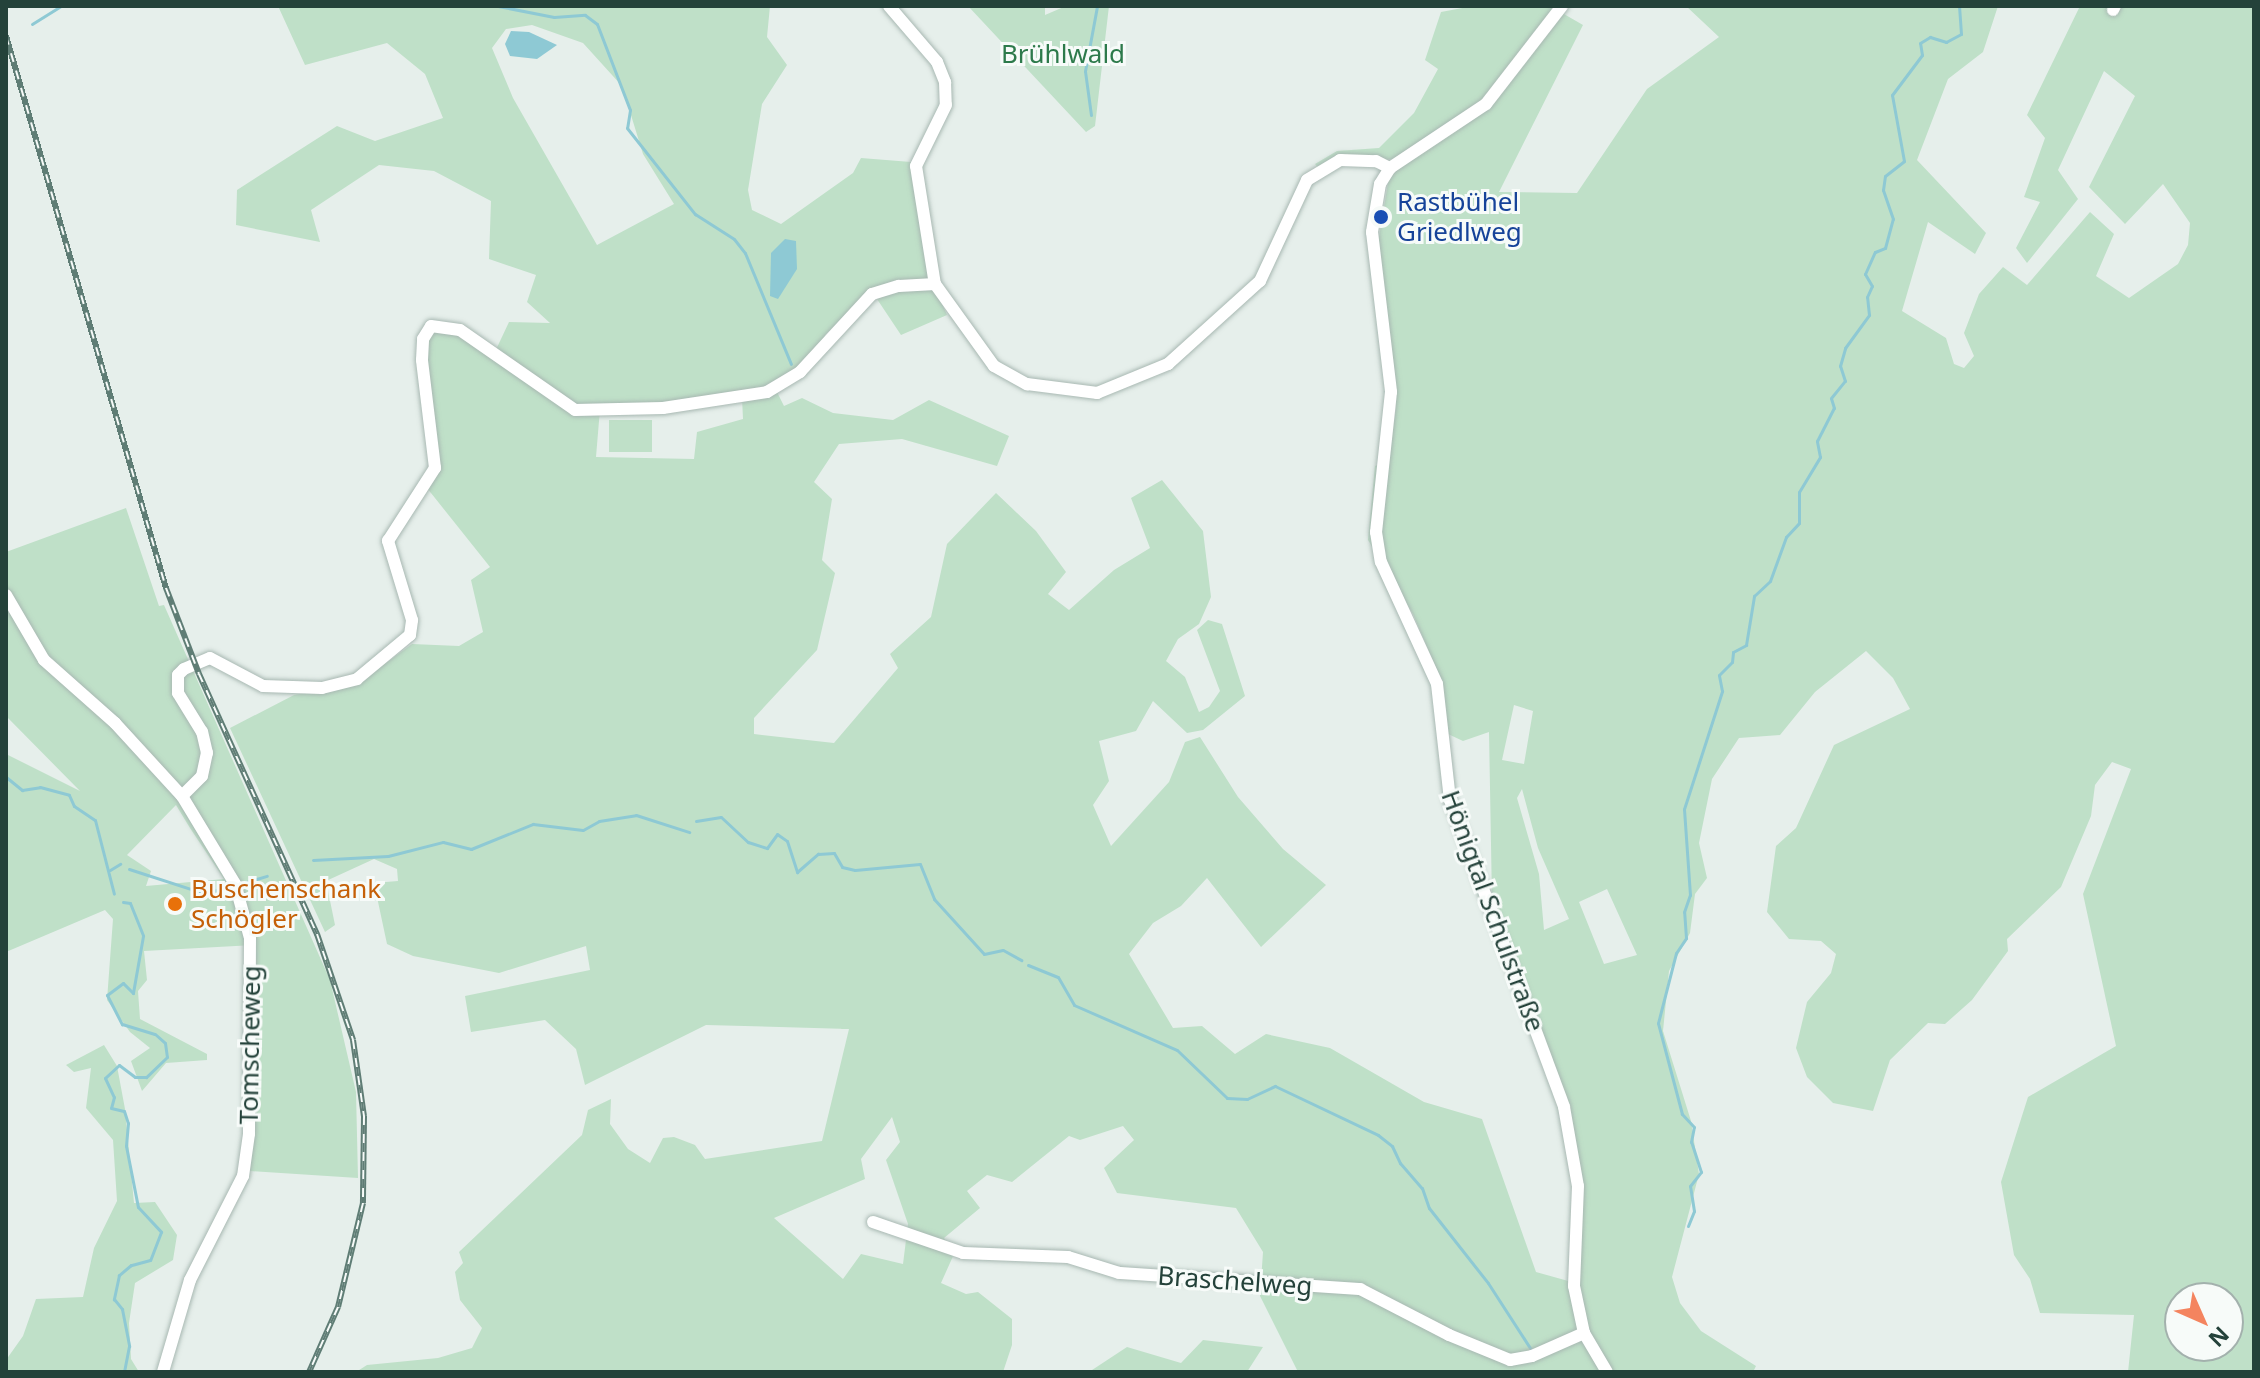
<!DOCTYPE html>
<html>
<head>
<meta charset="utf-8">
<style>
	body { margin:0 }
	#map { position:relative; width:2260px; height:1378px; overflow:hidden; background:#e6efeb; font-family:"Noto Sans",sans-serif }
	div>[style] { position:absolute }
	.green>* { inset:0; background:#bfe0c8; transform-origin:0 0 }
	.water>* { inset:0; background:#8ec9d4 }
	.stream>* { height:3px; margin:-1.5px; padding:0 1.5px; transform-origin:1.5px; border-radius:1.5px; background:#8ec9d4 }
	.roads { filter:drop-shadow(0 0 2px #a8b8b2) drop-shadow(0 0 2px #a8b8b2) }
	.minor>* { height:12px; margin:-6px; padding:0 6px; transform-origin:6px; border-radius:6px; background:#fff }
	.rail>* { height:6px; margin-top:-3px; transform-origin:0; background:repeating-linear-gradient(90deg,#f7fbf9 0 9px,#5f7d75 0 18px); box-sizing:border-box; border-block:2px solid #5f7d75 }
	.dots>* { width:22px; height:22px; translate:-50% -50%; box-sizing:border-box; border:4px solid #f7fbf9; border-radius:50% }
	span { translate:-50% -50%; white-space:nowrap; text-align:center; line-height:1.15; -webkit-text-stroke:6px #f7fbf9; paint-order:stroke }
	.park-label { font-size:26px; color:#2d7a4b }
	.transit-label { font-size:26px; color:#164399 }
	.left { translate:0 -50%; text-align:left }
	.food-label { font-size:26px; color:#c56008 }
	.street-label { font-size:26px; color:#24423a }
	.frame { position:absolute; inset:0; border:8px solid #24423a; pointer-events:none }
	.north { position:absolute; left:2164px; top:1282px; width:80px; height:80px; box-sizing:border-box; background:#f7fbf9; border:2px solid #a3b1ad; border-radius:50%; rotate:135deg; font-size:22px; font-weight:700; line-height:32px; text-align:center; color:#24423a }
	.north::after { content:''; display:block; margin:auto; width:28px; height:36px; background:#f4845f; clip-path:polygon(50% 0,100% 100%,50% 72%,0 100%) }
</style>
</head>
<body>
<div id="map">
	<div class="green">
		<div style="clip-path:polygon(evenodd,278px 6px,770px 6px,767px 37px,787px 65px,762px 104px,748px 190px,752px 210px,781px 224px,853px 173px,861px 158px,911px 162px,927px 269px,947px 315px,901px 335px,871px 290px,825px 335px,823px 349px,777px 392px,784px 406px,802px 398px,833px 413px,893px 420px,929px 400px,1009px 436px,997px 466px,902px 439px,839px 444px,814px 482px,832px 499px,822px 560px,835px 573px,817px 650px,754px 718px,754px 734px,834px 743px,898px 668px,890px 654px,931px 617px,947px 544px,996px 493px,1036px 531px,1066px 572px,1048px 594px,1069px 610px,1114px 570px,1150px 548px,1131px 498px,1162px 480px,1203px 531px,1211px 597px,1199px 624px,1178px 639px,1166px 661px,1185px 677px,1199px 712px,1209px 707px,1220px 691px,1197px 630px,1208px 620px,1222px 624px,1245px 696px,1203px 730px,1187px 733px,1153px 701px,1136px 731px,1099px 741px,1109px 781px,1093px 805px,1111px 846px,1169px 782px,1185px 742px,1200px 737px,1238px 797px,1283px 849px,1326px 885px,1261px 947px,1207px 878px,1181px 906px,1153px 923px,1129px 954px,1173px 1028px,1202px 1026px,1235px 1054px,1266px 1034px,1330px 1048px,1424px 1102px,1482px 1119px,1536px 1272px,1579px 1284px,1572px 1139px,1492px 900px,1489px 732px,1463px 741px,1448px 734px,1441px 680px,1413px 614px,1368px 540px,1375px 466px,1389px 460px,1396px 407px,1378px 243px,1392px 159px,1340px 166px,1324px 174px,1315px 164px,1337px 151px,1379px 148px,1414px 113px,1438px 69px,1425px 60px,1441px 12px,1473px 6px,1550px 6px,1583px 25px,1499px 192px,1577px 193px,1647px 89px,1719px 37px,1686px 6px,1998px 6px,1983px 52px,1948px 79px,1917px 160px,1986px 233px,1975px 254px,1928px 222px,1902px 311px,1946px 338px,1954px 364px,1964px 368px,1974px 356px,1964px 333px,1979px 294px,2003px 267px,2027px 285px,2090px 212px,2114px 234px,2096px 276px,2129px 298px,2178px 264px,2188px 245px,2190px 223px,2163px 184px,2125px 224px,2089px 187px,2135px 96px,2104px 71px,2058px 170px,2078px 199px,2027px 263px,2016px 248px,2040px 202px,2024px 197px,2045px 138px,2027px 115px,2080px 6px,2254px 6px,2254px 1372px,2128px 1372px,2134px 1315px,2040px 1313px,2030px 1279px,2014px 1255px,2001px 1182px,2028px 1097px,2116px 1046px,2083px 894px,2131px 769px,2112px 762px,2095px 785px,2091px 816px,2061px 887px,2007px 939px,2008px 951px,1972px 1000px,1945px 1024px,1928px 1023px,1890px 1060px,1873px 1111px,1833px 1103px,1807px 1077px,1796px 1048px,1807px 1002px,1831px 973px,1836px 954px,1821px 941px,1789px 939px,1767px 912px,1776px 846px,1796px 828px,1834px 745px,1910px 709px,1893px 678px,1866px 651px,1815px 692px,1780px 735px,1739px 738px,1712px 779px,1699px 843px,1707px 878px,1695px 894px,1690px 933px,1669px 971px,1663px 1031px,1691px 1121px,1699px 1174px,1672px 1277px,1680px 1303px,1701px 1331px,1756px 1366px,1753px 1372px,1298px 1372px,1260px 1296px,1263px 1252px,1236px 1208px,1117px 1193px,1104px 1168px,1134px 1140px,1123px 1126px,1080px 1140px,1069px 1136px,1012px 1182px,987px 1175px,967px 1191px,980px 1208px,944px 1238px,954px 1254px,941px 1283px,966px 1294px,978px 1292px,1012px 1319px,1012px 1345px,1003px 1372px,356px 1372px,367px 1365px,438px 1358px,472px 1348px,482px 1328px,460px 1300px,455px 1272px,463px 1263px,459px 1252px,582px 1135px,588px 1110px,611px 1099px,610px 1124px,628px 1149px,650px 1163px,663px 1138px,674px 1137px,695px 1145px,705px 1159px,822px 1141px,849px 1029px,706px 1025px,585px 1085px,576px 1049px,545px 1020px,471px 1032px,465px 996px,590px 970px,586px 946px,499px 973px,413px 956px,387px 944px,374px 883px,398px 881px,397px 869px,374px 859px,326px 881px,335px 925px,325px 932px,230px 728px,294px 695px,360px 682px,412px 644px,459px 646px,483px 632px,471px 580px,490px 567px,427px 488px,435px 468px,423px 339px,444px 326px,493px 356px,509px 322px,550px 323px,527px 302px,536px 275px,489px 259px,491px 201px,434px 171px,379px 165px,311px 210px,320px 242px,236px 225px,237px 190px,337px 126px,375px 141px,443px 118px,425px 74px,387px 43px,305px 65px,278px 6px,532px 25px,583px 43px,622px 86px,643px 154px,674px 204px,597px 245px,513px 98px,492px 48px,506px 29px,532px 25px,278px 6px,742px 398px,743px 419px,697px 432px,694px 459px,596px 457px,600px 409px,742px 398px,278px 6px,1514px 705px,1533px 711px,1524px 764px,1502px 760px,1514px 705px,278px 6px,1522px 789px,1538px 848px,1569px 919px,1544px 930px,1539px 874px,1517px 798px,1522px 789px,278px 6px,1607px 889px,1637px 955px,1604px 964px,1579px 902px,1607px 889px,278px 6px,892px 1117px,900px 1142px,886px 1160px,908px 1224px,903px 1264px,861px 1254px,843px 1279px,774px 1218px,865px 1179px,861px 1159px,892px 1117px,278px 6px,2180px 1298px,2228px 1298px,2228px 1346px,2180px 1346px,2180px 1298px)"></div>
		<div style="clip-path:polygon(968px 6px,1045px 6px,1045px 15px,1066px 6px,1109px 6px,1095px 126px,1086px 132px)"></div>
		<div style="left:609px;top:420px;width:43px;height:32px"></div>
		<div style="clip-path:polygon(evenodd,126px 508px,159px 606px,164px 605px,330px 980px,356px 1092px,358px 1178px,250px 1171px,256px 1099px,254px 945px,144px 951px,147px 980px,138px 991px,140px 1019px,207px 1054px,207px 1060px,166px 1063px,142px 1091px,131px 1061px,150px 1048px,130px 1032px,107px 1000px,113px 919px,105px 910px,6px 952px,6px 754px,80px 791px,6px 716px,6px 552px,126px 508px,176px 805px,190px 828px,224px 879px,146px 886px,151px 871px,127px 855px,176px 805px)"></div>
		<div style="clip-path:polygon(104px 1045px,117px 1066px,125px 1109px,134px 1203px,155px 1202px,177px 1235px,173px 1260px,135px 1283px,129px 1323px,131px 1359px,139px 1372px,6px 1372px,6px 1360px,23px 1336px,36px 1299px,83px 1297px,94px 1248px,117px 1201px,113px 1140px,86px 1108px,91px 1068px,74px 1072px,66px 1065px)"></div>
		<div style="clip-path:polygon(1203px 1340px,1263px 1347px,1247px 1372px,1089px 1372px,1127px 1347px,1181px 1363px)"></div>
	</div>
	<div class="water">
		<div style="clip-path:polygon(511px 31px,529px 32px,557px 45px,537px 59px,510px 56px,505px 44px)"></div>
		<div style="clip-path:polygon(785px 239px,796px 241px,797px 269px,778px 299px,770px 296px,771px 253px)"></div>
	</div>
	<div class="stream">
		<div style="left:498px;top:6px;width:57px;rotate:11.1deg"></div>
		<div style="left:554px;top:17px;width:31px;rotate:-4deg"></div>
		<div style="left:585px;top:15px;width:15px;rotate:37deg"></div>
		<div style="left:597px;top:24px;width:92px;rotate:69deg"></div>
		<div style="left:630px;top:110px;width:18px;rotate:99deg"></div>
		<div style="left:627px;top:128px;width:110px;rotate:51.7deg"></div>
		<div style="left:695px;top:214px;width:46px;rotate:32.7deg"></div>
		<div style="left:734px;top:239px;width:18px;rotate:52deg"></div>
		<div style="left:745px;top:253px;width:120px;rotate:67.5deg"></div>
		<div style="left:32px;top:24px;width:34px;rotate:-32deg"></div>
		<div style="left:1091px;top:115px;width:44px;rotate:-97.8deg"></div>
		<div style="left:1085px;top:71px;width:66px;rotate:-79.5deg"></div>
		<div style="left:6px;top:777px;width:21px;rotate:39deg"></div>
		<div style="left:22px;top:790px;width:18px;rotate:-9deg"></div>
		<div style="left:40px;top:787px;width:30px;rotate:15deg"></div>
		<div style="left:69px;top:795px;width:12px;rotate:66deg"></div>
		<div style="left:74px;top:806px;width:25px;rotate:34deg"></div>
		<div style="left:95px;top:820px;width:76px;rotate:75.6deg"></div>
		<div style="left:696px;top:821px;width:25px;rotate:-9deg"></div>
		<div style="left:721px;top:817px;width:37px;rotate:43deg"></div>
		<div style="left:748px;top:842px;width:20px;rotate:18deg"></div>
		<div style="left:767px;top:848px;width:17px;rotate:-54deg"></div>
		<div style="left:777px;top:834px;width:12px;rotate:35deg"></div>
		<div style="left:787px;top:841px;width:33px;rotate:72deg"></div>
		<div style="left:797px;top:872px;width:28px;rotate:-41deg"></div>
		<div style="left:818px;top:854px;width:16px;rotate:-4deg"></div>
		<div style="left:834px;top:853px;width:16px;rotate:60deg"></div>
		<div style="left:842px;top:867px;width:13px;rotate:13deg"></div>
		<div style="left:855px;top:870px;width:65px;rotate:-5.3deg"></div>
		<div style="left:920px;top:864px;width:38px;rotate:68deg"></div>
		<div style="left:934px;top:899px;width:74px;rotate:47.7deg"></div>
		<div style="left:984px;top:954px;width:19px;rotate:-12deg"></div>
		<div style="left:1003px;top:950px;width:21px;rotate:29deg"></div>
		<div style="left:313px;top:860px;width:75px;rotate:-3.1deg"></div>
		<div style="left:388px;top:856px;width:57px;rotate:-14.3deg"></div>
		<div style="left:443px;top:842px;width:29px;rotate:14deg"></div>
		<div style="left:471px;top:849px;width:67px;rotate:-22deg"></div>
		<div style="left:533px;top:824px;width:50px;rotate:6.8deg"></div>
		<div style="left:583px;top:830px;width:18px;rotate:-29deg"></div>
		<div style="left:599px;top:821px;width:37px;rotate:-9deg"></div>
		<div style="left:636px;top:815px;width:56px;rotate:17.8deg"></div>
		<div style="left:129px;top:869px;width:71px;rotate:17.9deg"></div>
		<div style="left:197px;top:891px;width:26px;rotate:-2deg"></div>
		<div style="left:110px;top:870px;width:12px;rotate:-31deg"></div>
		<div style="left:240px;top:884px;width:28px;rotate:-17deg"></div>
		<div style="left:123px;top:902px;width:7px;rotate:8deg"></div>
		<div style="left:130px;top:903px;width:35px;rotate:68deg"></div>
		<div style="left:143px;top:936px;width:58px;rotate:100deg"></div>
		<div style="left:133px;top:993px;width:14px;rotate:-135deg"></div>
		<div style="left:123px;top:983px;width:20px;rotate:143deg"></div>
		<div style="left:107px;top:995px;width:33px;rotate:63deg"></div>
		<div style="left:122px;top:1024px;width:34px;rotate:17deg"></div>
		<div style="left:155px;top:1034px;width:13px;rotate:42deg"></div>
		<div style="left:165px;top:1043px;width:14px;rotate:82deg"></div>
		<div style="left:167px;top:1057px;width:29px;rotate:136deg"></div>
		<div style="left:146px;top:1077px;width:11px;rotate:180deg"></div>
		<div style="left:135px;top:1077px;width:20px;rotate:-143deg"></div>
		<div style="left:119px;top:1065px;width:19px;rotate:137deg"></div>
		<div style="left:105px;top:1078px;width:21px;rotate:65deg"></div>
		<div style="left:114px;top:1097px;width:11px;rotate:105deg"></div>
		<div style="left:111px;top:1108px;width:13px;rotate:13deg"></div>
		<div style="left:124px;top:1111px;width:13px;rotate:72deg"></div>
		<div style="left:128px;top:1123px;width:23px;rotate:95deg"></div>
		<div style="left:126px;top:1146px;width:62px;rotate:78.9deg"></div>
		<div style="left:138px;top:1207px;width:34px;rotate:47deg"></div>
		<div style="left:161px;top:1232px;width:30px;rotate:111deg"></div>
		<div style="left:150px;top:1260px;width:20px;rotate:165deg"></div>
		<div style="left:131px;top:1265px;width:16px;rotate:140deg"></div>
		<div style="left:119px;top:1275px;width:25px;rotate:102deg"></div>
		<div style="left:114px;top:1299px;width:13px;rotate:51deg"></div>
		<div style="left:122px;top:1309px;width:38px;rotate:79deg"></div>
		<div style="left:129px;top:1346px;width:26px;rotate:101deg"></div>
		<div style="left:1028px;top:965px;width:32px;rotate:22deg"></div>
		<div style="left:1058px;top:977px;width:32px;rotate:60deg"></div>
		<div style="left:1074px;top:1005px;width:112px;rotate:23.6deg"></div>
		<div style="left:1177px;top:1050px;width:69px;rotate:43.8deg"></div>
		<div style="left:1227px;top:1098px;width:20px;rotate:3deg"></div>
		<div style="left:1247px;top:1099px;width:31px;rotate:-25deg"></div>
		<div style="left:1275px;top:1086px;width:114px;rotate:25.4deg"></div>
		<div style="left:1378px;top:1135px;width:18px;rotate:38deg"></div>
		<div style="left:1392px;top:1146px;width:19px;rotate:65deg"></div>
		<div style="left:1400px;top:1163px;width:33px;rotate:49deg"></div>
		<div style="left:1422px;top:1188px;width:21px;rotate:71deg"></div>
		<div style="left:1429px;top:1208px;width:95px;rotate:51.8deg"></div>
		<div style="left:1488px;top:1283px;width:81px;rotate:57.1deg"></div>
		<div style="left:1688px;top:1226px;width:16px;rotate:-68deg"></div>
		<div style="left:1694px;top:1211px;width:25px;rotate:-99deg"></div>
		<div style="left:1690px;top:1186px;width:18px;rotate:-52deg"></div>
		<div style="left:1701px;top:1172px;width:32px;rotate:-108deg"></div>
		<div style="left:1691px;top:1142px;width:15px;rotate:-79deg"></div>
		<div style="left:1694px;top:1127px;width:18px;rotate:-133deg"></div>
		<div style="left:1682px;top:1114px;width:94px;rotate:-104.8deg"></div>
		<div style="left:1658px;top:1023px;width:72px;rotate:-75.6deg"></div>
		<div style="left:1676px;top:953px;width:18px;rotate:-56deg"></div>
		<div style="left:1686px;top:938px;width:26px;rotate:-94deg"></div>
		<div style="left:1684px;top:912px;width:18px;rotate:-71deg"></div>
		<div style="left:1690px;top:895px;width:86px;rotate:-94deg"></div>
		<div style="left:1684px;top:809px;width:124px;rotate:-72.1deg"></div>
		<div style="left:1722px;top:691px;width:16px;rotate:-101deg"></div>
		<div style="left:1719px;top:675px;width:18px;rotate:-45deg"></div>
		<div style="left:1732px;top:662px;width:10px;rotate:-84deg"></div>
		<div style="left:1733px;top:652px;width:15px;rotate:-28deg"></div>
		<div style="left:1746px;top:645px;width:50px;rotate:-80.7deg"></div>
		<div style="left:1754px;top:596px;width:22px;rotate:-43deg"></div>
		<div style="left:1770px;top:581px;width:47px;rotate:-70deg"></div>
		<div style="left:1786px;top:537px;width:19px;rotate:-47deg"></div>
		<div style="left:1799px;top:523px;width:31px;rotate:-90deg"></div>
		<div style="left:1799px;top:492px;width:41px;rotate:-59deg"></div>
		<div style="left:1820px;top:457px;width:16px;rotate:-101deg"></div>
		<div style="left:1817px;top:441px;width:37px;rotate:-63deg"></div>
		<div style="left:1834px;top:408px;width:10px;rotate:-107deg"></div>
		<div style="left:1831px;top:398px;width:22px;rotate:-51deg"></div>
		<div style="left:1845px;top:381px;width:16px;rotate:-108deg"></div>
		<div style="left:1840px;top:366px;width:19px;rotate:-74deg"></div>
		<div style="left:1845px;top:348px;width:41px;rotate:-54deg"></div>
		<div style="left:1869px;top:315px;width:18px;rotate:-96deg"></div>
		<div style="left:1867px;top:297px;width:12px;rotate:-66deg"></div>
		<div style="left:1872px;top:286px;width:14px;rotate:-120deg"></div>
		<div style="left:1865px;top:274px;width:24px;rotate:-66deg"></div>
		<div style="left:1875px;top:252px;width:11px;rotate:-22deg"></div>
		<div style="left:1885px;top:248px;width:30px;rotate:-75deg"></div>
		<div style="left:1893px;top:219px;width:31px;rotate:-109deg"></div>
		<div style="left:1883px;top:190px;width:14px;rotate:-82deg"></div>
		<div style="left:1885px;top:176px;width:24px;rotate:-38deg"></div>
		<div style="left:1904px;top:161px;width:67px;rotate:-100.3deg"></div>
		<div style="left:1892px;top:95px;width:50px;rotate:-53.1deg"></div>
		<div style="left:1922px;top:55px;width:12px;rotate:-99deg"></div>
		<div style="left:1920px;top:43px;width:12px;rotate:-31deg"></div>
		<div style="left:1930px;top:37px;width:17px;rotate:17deg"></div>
		<div style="left:1946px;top:42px;width:17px;rotate:-28deg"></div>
		<div style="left:1961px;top:34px;width:28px;rotate:-94deg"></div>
	</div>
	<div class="roads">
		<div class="minor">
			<div style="left:889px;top:6px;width:74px;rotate:49.4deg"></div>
			<div style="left:937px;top:62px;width:22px;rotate:68deg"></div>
			<div style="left:945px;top:82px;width:23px;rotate:88deg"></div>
			<div style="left:946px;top:105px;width:68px;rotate:116.2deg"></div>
			<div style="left:916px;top:166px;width:120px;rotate:80.9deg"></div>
			<div style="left:935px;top:284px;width:101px;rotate:54.3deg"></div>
			<div style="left:994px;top:366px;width:38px;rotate:29deg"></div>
			<div style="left:1027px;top:384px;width:71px;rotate:7.3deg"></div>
			<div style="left:1097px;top:393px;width:77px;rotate:-22.2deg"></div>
			<div style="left:1168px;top:364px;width:124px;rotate:-42.1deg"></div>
			<div style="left:1260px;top:281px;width:111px;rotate:-65deg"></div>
			<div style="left:1307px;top:180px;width:39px;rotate:-31deg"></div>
			<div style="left:1340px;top:160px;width:36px;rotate:2deg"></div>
			<div style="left:1376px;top:161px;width:16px;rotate:27deg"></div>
			<div style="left:1562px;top:6px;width:124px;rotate:127.8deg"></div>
			<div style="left:1486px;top:104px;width:115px;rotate:146.3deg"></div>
			<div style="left:1390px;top:168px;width:19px;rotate:122deg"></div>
			<div style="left:1380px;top:184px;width:49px;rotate:99.5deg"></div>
			<div style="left:1372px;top:232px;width:161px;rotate:83.2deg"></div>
			<div style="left:1391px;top:392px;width:141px;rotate:96.1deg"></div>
			<div style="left:1376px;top:532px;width:30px;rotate:81deg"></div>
			<div style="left:1381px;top:562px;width:134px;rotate:65.3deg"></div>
			<div style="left:1437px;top:684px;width:117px;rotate:83.6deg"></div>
			<div style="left:1450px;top:800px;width:327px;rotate:69.6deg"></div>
			<div style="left:1564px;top:1107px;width:80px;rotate:80deg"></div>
			<div style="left:1578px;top:1186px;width:100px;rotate:92.3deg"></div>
			<div style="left:1574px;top:1286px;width:48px;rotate:78deg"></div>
			<div style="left:1584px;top:1333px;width:45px;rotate:59.5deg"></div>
			<div style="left:2113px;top:10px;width:4px;rotate:-63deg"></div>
			<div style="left:6px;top:595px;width:75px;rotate:59.7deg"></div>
			<div style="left:44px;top:660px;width:95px;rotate:41.6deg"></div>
			<div style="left:115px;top:723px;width:99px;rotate:47.5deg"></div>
			<div style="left:182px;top:796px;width:103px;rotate:58.9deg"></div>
			<div style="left:235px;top:884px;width:56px;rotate:74.5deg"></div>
			<div style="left:250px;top:938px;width:196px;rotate:90.3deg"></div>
			<div style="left:249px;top:1134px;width:42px;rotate:98.1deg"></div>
			<div style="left:243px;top:1176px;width:117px;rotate:117deg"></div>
			<div style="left:190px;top:1280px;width:96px;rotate:106.4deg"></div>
			<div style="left:182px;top:796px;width:28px;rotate:-45deg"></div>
			<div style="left:202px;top:776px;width:24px;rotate:-78deg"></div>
			<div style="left:207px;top:753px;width:22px;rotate:-103deg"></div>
			<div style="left:202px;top:732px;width:46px;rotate:-121.6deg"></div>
			<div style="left:178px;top:693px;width:18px;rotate:-90deg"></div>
			<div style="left:178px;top:675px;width:8px;rotate:-45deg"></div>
			<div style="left:184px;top:669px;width:28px;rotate:-23deg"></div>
			<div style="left:210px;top:658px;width:60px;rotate:27.8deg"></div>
			<div style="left:263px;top:686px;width:59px;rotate:1.9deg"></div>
			<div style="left:322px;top:688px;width:36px;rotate:-14deg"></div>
			<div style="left:357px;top:679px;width:69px;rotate:-39.7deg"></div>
			<div style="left:410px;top:635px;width:15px;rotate:-82deg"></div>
			<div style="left:412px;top:620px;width:83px;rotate:-106.9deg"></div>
			<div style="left:388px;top:541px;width:87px;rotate:-57.2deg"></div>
			<div style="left:435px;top:468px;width:109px;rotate:-96.9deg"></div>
			<div style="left:422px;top:360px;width:21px;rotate:-87deg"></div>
			<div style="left:423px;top:339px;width:15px;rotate:-58deg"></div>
			<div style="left:431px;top:326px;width:29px;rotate:8deg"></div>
			<div style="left:460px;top:330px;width:140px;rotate:34.8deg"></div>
			<div style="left:575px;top:410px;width:88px;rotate:-1.3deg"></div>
			<div style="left:663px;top:408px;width:105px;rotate:-8.7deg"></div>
			<div style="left:767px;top:392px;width:39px;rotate:-31deg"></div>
			<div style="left:800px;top:372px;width:106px;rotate:-47.3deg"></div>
			<div style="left:872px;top:294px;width:28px;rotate:-17deg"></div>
			<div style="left:899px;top:286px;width:36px;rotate:-3deg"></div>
			<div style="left:873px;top:1222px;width:95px;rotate:19deg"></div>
			<div style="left:963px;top:1253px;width:105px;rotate:2.2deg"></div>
			<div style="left:1068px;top:1257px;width:53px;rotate:17.4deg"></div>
			<div style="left:1119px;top:1273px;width:242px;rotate:3.8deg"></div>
			<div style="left:1360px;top:1289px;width:100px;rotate:27.3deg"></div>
			<div style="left:1449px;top:1335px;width:66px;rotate:22.3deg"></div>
			<div style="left:1510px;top:1360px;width:22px;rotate:-10deg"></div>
			<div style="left:1532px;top:1356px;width:57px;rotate:-23.9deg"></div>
		</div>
	</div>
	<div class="rail">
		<div style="left:6px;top:36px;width:575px;rotate:73.84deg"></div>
		<div style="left:166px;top:588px;width:92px;rotate:69deg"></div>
		<div style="left:199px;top:674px;width:286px;rotate:65.6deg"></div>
		<div style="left:317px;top:934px;width:112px;rotate:71.2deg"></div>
		<div style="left:353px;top:1040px;width:77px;rotate:81.8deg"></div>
		<div style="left:364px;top:1116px;width:87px;rotate:90.7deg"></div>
		<div style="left:363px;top:1203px;width:107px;rotate:103.5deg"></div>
		<div style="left:338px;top:1307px;width:71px;rotate:114deg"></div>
	</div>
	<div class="dots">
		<div style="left:1381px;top:217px;background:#1a4fb4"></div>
		<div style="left:175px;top:904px;background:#e8710a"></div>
	</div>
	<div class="park-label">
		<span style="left:1063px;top:54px">Brühlwald</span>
	</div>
	<div class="transit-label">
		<span class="left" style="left:1397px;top:217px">Rastbühel<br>Griedlweg</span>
	</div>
	<div class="food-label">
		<span class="left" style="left:191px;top:904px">Buschenschank<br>Schögler</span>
	</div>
	<div class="street-label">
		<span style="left:1493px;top:911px;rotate:70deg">Hönigtal Schulstraße</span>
		<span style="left:250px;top:1045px;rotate:-89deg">Tomscheweg</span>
		<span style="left:1235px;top:1281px;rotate:4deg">Braschelweg</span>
	</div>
	<div class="frame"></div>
	<div class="north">N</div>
</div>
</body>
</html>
